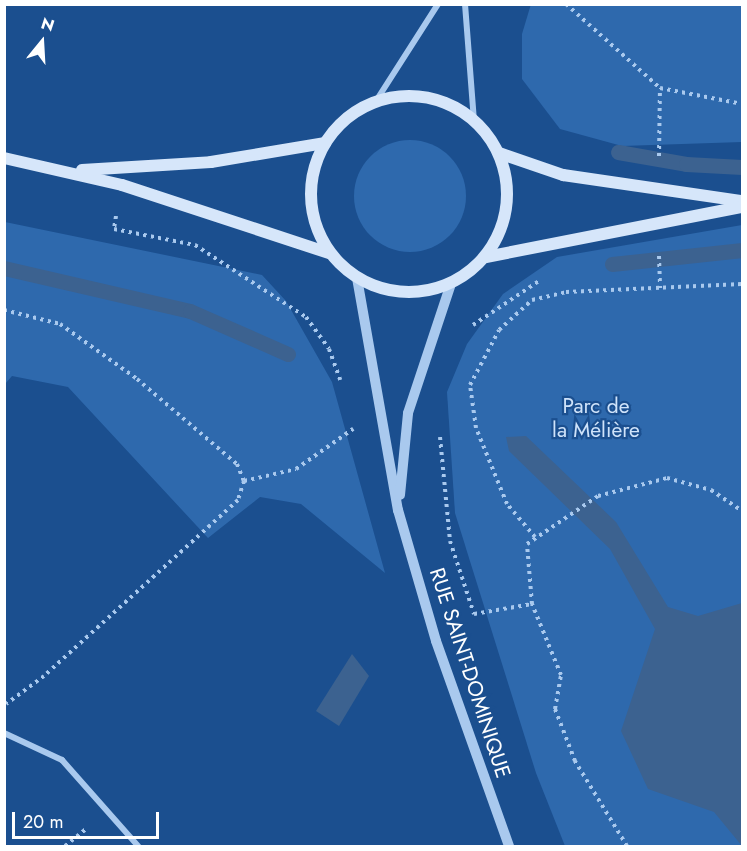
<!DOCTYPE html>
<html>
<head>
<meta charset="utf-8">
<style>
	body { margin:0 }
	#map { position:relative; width:747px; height:851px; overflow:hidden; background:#1b4f8f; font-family:Jost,sans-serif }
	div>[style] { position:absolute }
	.green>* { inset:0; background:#2e69ad }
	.round { border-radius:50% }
	.water>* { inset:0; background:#3c6290 }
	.stream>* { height:15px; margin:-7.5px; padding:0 7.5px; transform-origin:7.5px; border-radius:7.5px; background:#3c6290 }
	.path>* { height:4px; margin-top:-2px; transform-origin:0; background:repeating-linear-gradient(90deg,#a9c9ee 0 3px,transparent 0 7.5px) }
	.minor>* { height:6px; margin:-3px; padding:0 3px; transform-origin:3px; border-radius:3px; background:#a9c9ee }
	.tertiary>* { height:10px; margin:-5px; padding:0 5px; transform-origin:5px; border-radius:5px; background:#a9c9ee }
	.secondary>* { height:12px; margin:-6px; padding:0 6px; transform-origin:6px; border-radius:6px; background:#d6e6fa }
	.secondary>.ring { margin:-6px; padding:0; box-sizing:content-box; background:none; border:12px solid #d6e6fa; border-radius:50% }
	span { translate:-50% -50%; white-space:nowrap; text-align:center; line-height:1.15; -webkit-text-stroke:4.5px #1b4f8f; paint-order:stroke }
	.park-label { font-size:21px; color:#cfe3fa }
	.street-label { font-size:21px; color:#fff }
	.frame { position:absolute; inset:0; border:6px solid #fff; pointer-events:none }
	.north { position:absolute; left:12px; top:12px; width:60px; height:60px; -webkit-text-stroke:4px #1b4f8f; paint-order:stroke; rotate:18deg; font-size:16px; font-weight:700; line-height:24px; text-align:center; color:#fff }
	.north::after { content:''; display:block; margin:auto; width:21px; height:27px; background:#fff; clip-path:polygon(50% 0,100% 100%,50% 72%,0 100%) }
	.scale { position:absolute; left:12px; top:812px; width:147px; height:27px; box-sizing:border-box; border:3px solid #fff; border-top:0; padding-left:8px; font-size:18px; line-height:21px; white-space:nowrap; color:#fff; -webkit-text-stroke:4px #1b4f8f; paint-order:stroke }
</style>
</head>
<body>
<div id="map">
	<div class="green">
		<div style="clip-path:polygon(531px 4px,742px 5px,742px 142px,622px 146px,560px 129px,522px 79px,522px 34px)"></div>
		<div class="round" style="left:354px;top:140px;width:112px;height:112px"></div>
		<div style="clip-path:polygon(5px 222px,262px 275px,286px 301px,332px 382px,385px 573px,301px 504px,260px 497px,208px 538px,68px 387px,12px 376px,5px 384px)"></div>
		<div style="clip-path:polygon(742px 225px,742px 846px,565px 846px,536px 773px,455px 513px,447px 392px,467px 344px,503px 294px,557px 257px)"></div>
	</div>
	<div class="water">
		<div style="clip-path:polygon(526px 436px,616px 522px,668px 607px,698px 616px,742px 603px,742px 846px,714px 812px,648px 789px,621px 731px,655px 629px,610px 549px,509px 451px,506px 437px)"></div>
		<div style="clip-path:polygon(352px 654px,369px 676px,339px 726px,316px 711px)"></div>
	</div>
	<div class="stream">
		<div style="left:618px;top:152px;width:69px;rotate:10deg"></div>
		<div style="left:686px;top:164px;width:56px;rotate:3.1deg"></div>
		<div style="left:612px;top:264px;width:131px;rotate:-6.1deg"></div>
		<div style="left:4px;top:268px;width:191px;rotate:13deg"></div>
		<div style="left:190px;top:311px;width:107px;rotate:23.7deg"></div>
	</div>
	<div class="path">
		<div style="left:566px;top:4px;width:126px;rotate:41.8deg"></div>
		<div style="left:659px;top:156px;width:68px;rotate:-89.2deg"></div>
		<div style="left:660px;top:88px;width:84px;rotate:11deg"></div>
		<div style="left:116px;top:216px;width:13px;rotate:99deg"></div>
		<div style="left:114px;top:229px;width:83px;rotate:11.2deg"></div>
		<div style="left:195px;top:245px;width:132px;rotate:33deg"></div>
		<div style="left:306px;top:317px;width:39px;rotate:54deg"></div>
		<div style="left:329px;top:349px;width:33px;rotate:70deg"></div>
		<div style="left:659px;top:256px;width:32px;rotate:88deg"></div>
		<div style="left:4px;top:310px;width:58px;rotate:14deg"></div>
		<div style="left:60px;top:324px;width:95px;rotate:35.5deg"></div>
		<div style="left:137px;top:379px;width:131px;rotate:40.4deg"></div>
		<div style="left:237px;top:464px;width:18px;rotate:68deg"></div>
		<div style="left:244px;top:481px;width:20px;rotate:108deg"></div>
		<div style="left:238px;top:500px;width:262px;rotate:137.8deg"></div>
		<div style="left:44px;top:676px;width:47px;rotate:143.6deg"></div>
		<div style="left:473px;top:325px;width:79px;rotate:-33.7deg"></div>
		<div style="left:440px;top:437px;width:104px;rotate:84.5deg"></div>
		<div style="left:450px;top:541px;width:77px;rotate:71.8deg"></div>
		<div style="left:474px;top:614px;width:59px;rotate:-9.8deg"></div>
		<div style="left:244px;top:481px;width:53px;rotate:-13deg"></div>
		<div style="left:296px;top:469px;width:70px;rotate:-35.1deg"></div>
		<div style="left:535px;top:537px;width:43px;rotate:-130.3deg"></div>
		<div style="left:507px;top:504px;width:82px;rotate:-112.2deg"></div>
		<div style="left:476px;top:428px;width:43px;rotate:-97.9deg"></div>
		<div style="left:470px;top:385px;width:62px;rotate:-62.2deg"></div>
		<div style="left:499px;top:330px;width:45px;rotate:-42.3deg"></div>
		<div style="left:532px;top:300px;width:35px;rotate:-13deg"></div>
		<div style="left:566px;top:292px;width:176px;rotate:-2.6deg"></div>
		<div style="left:65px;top:846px;width:26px;rotate:-39deg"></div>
		<div style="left:627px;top:846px;width:100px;rotate:-121.5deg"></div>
		<div style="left:575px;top:761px;width:56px;rotate:-111deg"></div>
		<div style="left:555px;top:709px;width:35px;rotate:-80deg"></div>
		<div style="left:561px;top:675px;width:77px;rotate:-112.2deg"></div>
		<div style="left:532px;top:604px;width:60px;rotate:-94.8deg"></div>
		<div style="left:527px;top:544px;width:86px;rotate:-34.1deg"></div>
		<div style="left:598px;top:496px;width:71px;rotate:-14.6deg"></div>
		<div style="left:667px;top:478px;width:46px;rotate:15.3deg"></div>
		<div style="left:711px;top:490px;width:37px;rotate:34deg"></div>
	</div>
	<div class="minor">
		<div style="left:465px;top:4px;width:116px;rotate:85.6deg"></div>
		<div style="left:376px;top:101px;width:115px;rotate:-57.4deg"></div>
		<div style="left:4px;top:733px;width:64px;rotate:25deg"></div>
		<div style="left:62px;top:760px;width:115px;rotate:48.5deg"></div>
	</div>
	<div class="tertiary">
		<div style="left:357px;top:278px;width:236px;rotate:80deg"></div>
		<div style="left:398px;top:510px;width:136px;rotate:73.8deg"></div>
		<div style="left:436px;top:641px;width:218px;rotate:70.4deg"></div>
		<div style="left:400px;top:495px;width:82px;rotate:-84.4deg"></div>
		<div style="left:408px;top:413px;width:136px;rotate:-71.6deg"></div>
	</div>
	<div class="secondary">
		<div class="ring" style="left:311px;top:96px;width:184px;height:184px"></div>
		<div style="left:499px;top:153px;width:68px;rotate:19deg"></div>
		<div style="left:563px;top:175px;width:181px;rotate:8.3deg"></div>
		<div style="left:4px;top:158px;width:121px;rotate:12.9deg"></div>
		<div style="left:122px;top:185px;width:218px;rotate:18.2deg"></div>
		<div style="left:82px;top:170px;width:129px;rotate:-3.5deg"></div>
		<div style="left:211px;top:162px;width:116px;rotate:-9.5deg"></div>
		<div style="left:486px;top:257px;width:261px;rotate:-11.1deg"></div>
	</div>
	<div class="park-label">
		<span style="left:596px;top:418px">Parc de<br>la Mélière</span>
	</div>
	<div class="street-label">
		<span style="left:470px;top:673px;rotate:72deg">RUE SAINT-DOMINIQUE</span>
	</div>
	<div class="frame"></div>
	<div class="north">N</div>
	<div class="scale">20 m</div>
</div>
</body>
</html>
